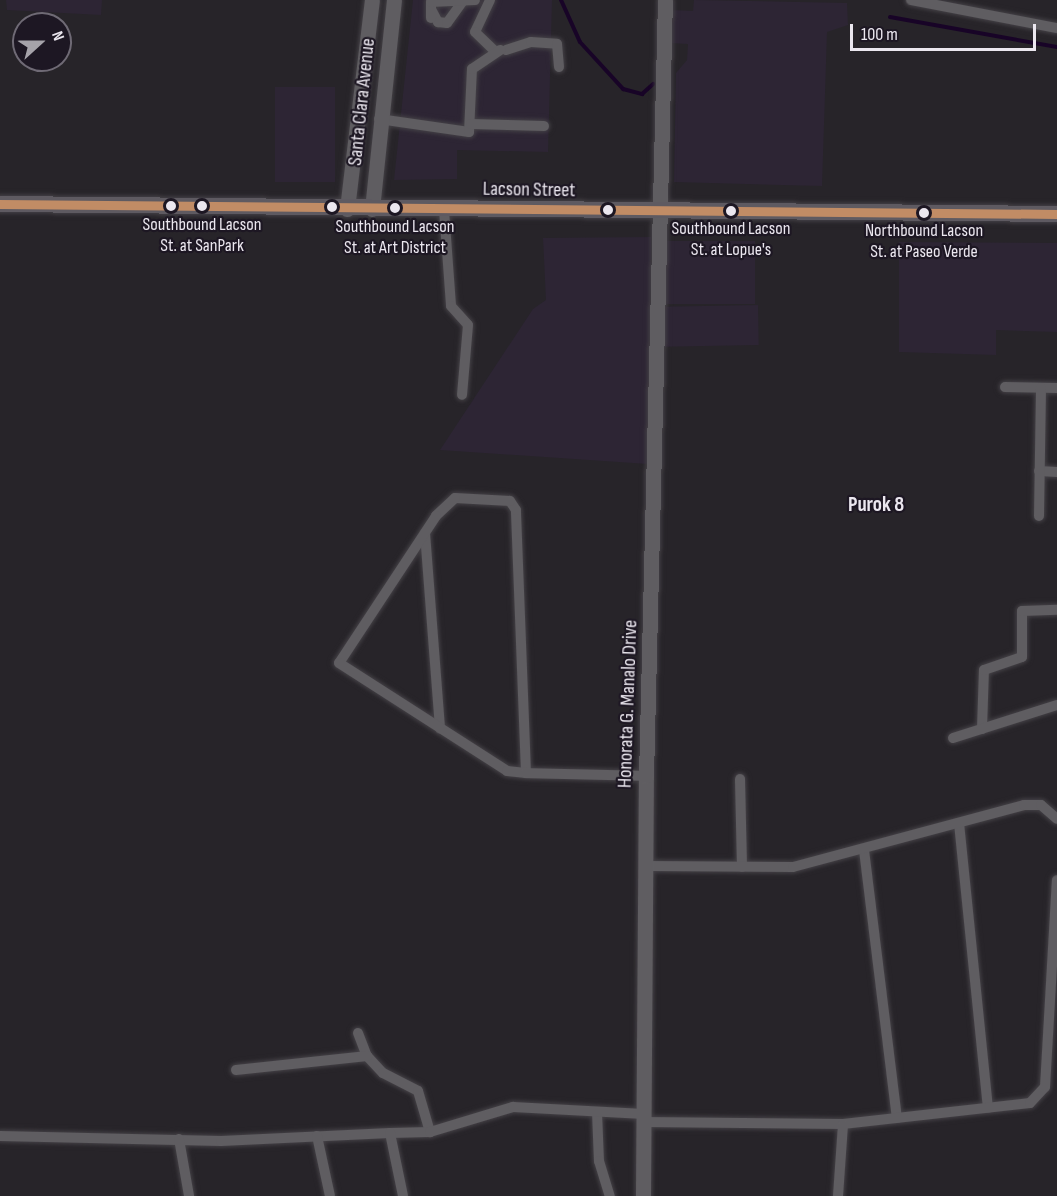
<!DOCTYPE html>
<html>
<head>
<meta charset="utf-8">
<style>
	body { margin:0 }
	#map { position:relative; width:1057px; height:1196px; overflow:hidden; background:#272429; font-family:"Sofia Sans Condensed",sans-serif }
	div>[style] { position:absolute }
	.built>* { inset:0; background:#2d2534; transform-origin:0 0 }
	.stream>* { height:4px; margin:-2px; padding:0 2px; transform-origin:2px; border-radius:2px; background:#180427 }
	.roads { filter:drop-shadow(0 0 2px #444146) drop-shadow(0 0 2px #444146) }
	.street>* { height:10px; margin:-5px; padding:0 5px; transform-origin:5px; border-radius:5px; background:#5f5d61 }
	.secondary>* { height:15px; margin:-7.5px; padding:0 7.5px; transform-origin:7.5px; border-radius:7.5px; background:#5f5d61 }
	.primary>* { height:16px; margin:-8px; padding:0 8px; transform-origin:8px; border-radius:8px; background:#5e5a61 }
	.bus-1>* { height:9px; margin:-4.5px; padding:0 4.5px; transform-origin:4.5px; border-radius:4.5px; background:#c18c65 }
	.dots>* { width:16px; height:16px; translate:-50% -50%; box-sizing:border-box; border:3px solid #1d1723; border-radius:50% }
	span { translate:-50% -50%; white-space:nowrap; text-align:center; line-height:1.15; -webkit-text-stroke:4.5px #1d1723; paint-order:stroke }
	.bus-label { font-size:18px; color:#ebe7ef }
	.street-label { font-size:20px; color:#ebe7ef }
	.neighbourhood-label { font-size:21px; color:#ebe7ef; font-weight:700 }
	.north { position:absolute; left:12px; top:12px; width:60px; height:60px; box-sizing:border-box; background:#1d1723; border:2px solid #6f6a75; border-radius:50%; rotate:69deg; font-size:16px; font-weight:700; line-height:24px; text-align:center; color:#ebe7ef }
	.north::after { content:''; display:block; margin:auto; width:21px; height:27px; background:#a6a3aa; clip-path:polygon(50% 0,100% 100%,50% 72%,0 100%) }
	.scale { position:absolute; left:850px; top:24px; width:186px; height:27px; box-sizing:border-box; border:3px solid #ebe7ef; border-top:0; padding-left:8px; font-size:18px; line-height:21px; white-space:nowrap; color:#ebe7ef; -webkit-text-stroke:4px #1d1723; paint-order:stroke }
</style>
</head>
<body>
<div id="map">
	<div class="built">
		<div style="clip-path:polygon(6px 0,102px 0,101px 15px,7px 10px)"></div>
		<div style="clip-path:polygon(413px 0,552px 0,548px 152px,457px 150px,457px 179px,394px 180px)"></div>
		<div style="clip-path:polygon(694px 0,847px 3px,848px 25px,827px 32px,822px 186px,674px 182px,676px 73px,687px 60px,688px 44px,670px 43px,672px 10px,693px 11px)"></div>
		<div style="left:275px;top:87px;width:60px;height:95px"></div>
		<div style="clip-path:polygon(651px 237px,648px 464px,440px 450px,533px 309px,546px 300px,543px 238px)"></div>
		<div style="left:665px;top:241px;width:90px;height:63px"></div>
		<div style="clip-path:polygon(899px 242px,1057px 243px,1057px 332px,996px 330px,996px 355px,899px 352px)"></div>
		<div style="left:758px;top:305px;width:40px;height:95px;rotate:89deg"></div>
	</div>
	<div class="stream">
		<div style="left:561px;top:0;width:46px;rotate:65.7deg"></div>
		<div style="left:580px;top:42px;width:64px;rotate:47.5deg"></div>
		<div style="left:623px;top:89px;width:20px;rotate:15deg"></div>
		<div style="left:642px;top:94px;width:15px;rotate:-42deg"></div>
		<div style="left:890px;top:17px;width:170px;rotate:10.2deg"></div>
	</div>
	<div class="roads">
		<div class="street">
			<div style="left:490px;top:0;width:35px;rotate:115deg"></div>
			<div style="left:475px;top:32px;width:28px;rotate:44deg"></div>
			<div style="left:911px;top:0;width:149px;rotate:10.9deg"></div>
			<div style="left:431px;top:9px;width:15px;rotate:62deg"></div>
			<div style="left:438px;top:22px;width:9px;rotate:6deg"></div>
			<div style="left:447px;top:23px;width:27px;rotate:-54deg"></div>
			<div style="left:431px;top:18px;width:16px;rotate:-90deg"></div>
			<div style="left:431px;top:2px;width:44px;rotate:-2.6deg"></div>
			<div style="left:506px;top:50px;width:26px;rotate:-18deg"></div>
			<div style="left:531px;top:42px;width:26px;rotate:4deg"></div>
			<div style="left:557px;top:44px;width:23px;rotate:85deg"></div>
			<div style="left:379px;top:119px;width:91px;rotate:8.2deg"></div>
			<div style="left:469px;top:132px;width:63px;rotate:-87.3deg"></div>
			<div style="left:472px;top:69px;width:34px;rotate:-34deg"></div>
			<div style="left:471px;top:124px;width:73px;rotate:1.6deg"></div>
			<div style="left:444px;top:210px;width:96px;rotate:85.8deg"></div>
			<div style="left:451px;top:306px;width:25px;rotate:48deg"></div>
			<div style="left:468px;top:325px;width:70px;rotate:94.9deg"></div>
			<div style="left:1005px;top:387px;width:52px;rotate:1.1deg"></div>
			<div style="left:1039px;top:471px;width:18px;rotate:3deg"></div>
			<div style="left:1039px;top:516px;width:128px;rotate:-89.1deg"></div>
			<div style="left:425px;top:533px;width:196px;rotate:85.6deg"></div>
			<div style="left:982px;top:729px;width:59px;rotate:-88.1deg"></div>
			<div style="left:984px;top:670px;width:40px;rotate:-18.9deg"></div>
			<div style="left:1022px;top:657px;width:46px;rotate:-90deg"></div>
			<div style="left:1022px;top:611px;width:35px;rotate:-2deg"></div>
			<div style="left:953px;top:738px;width:109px;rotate:-17.6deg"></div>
			<div style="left:526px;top:773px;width:263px;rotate:-92.2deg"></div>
			<div style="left:516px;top:510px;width:11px;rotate:-124deg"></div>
			<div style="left:510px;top:501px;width:55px;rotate:-176.9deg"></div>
			<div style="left:455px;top:498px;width:26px;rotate:137deg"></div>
			<div style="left:436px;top:516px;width:176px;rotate:123.4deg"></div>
			<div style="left:339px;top:663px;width:200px;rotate:32.7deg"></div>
			<div style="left:507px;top:771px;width:19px;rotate:6deg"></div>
			<div style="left:526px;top:773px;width:120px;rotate:1.4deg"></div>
			<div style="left:740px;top:779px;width:88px;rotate:88.7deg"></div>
			<div style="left:959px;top:823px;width:286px;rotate:84.2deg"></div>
			<div style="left:864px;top:850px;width:270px;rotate:83deg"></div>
			<div style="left:646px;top:866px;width:147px;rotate:0.4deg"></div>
			<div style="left:793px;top:867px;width:239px;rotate:-15deg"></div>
			<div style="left:1024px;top:805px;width:17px"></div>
			<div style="left:1041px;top:805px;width:21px;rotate:41deg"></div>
			<div style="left:358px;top:1033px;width:25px;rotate:69deg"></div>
			<div style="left:367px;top:1056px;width:23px;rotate:47deg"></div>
			<div style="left:383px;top:1073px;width:39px;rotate:27deg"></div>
			<div style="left:418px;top:1091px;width:43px;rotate:73.7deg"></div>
			<div style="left:236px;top:1070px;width:132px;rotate:-6.1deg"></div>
			<div style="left:597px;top:1112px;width:49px;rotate:87.7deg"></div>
			<div style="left:599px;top:1161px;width:37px;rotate:73deg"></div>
			<div style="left:643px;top:1122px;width:200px;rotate:0.6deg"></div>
			<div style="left:843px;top:1124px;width:188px;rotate:-6.4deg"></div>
			<div style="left:1030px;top:1103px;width:22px;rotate:-47deg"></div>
			<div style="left:1045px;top:1087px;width:207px;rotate:-86.7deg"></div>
			<div style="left:390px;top:1133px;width:40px;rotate:-1.4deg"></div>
			<div style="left:430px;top:1132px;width:87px;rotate:-16.8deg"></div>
			<div style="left:513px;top:1107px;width:131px;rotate:3.1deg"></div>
			<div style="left:0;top:1136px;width:221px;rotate:1.3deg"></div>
			<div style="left:221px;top:1141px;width:169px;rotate:-2.7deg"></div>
			<div style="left:390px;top:1133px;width:64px;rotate:78.3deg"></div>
			<div style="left:317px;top:1136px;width:61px;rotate:77.8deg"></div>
			<div style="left:179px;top:1139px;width:58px;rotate:80deg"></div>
			<div style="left:838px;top:1196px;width:72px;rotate:-86deg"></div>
		</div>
		<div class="secondary">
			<div style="left:347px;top:209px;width:210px;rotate:-83.2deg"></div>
			<div style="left:372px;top:209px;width:210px;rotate:-84deg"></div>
			<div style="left:643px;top:1196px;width:420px;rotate:-89.6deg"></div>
			<div style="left:646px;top:776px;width:776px;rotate:-88.6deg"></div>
		</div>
		<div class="primary">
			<div style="left:0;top:204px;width:1057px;rotate:0.54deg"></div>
		</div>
	</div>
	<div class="bus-1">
		<div style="left:0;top:204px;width:1057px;rotate:0.54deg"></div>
	</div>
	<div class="dots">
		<div style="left:171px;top:206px;background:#ebe7ef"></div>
		<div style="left:202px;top:206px;background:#ebe7ef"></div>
		<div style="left:332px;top:207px;background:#ebe7ef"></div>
		<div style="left:395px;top:208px;background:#ebe7ef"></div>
		<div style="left:608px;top:210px;background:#ebe7ef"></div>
		<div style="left:731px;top:211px;background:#ebe7ef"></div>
		<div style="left:924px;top:213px;background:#ebe7ef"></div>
	</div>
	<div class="bus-label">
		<span style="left:202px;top:236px">Southbound Lacson<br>St. at SanPark</span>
		<span style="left:395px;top:238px">Southbound Lacson<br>St. at Art District</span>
		<span style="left:731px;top:240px">Southbound Lacson<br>St. at Lopue's</span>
		<span style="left:924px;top:242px">Northbound Lacson<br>St. at Paseo Verde</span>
	</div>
	<div class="street-label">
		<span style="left:362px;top:102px;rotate:-84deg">Santa Clara Avenue</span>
		<span style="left:529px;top:190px;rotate:1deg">Lacson Street</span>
		<span style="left:628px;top:704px;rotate:-88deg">Honorata G. Manalo Drive</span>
	</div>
	<div class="neighbourhood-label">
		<span style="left:876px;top:505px">Purok 8</span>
	</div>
	<div class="north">N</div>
	<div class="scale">100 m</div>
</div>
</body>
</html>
